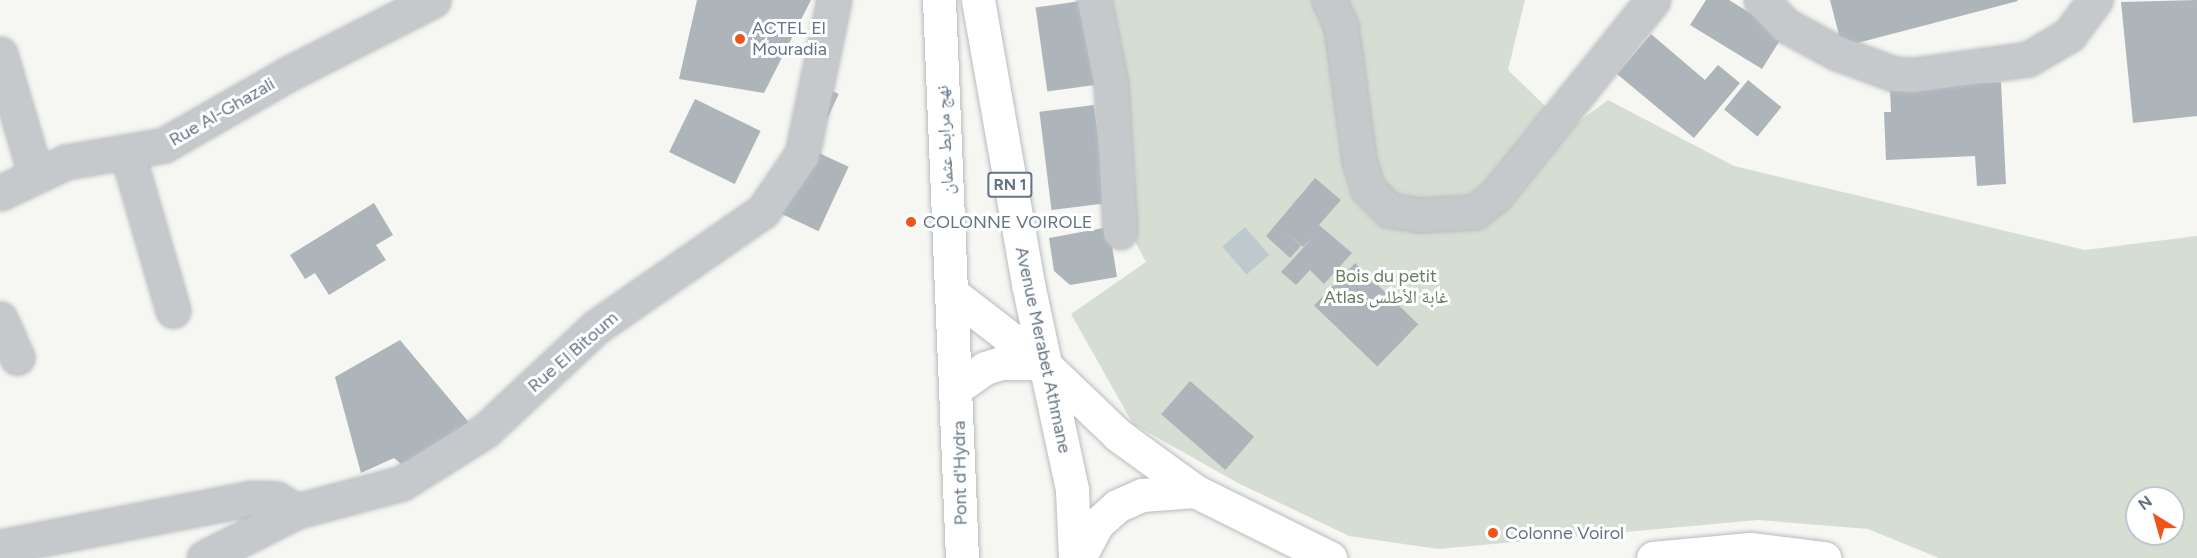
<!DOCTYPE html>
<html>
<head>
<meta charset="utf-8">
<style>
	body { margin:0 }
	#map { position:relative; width:2197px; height:558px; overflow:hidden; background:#f6f6f2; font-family:Figtree,"Noto Naskh Arabic",sans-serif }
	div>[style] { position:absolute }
	.green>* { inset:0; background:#d6ded3 }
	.water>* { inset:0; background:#bec9ce; transform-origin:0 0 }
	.building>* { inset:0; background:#adb5bb; transform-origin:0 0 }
	.roads { filter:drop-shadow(0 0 2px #b8bcc0) drop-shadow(0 0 2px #b8bcc0) }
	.minor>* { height:33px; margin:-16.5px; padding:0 16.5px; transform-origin:16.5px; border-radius:16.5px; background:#c5c9cc }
	.major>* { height:33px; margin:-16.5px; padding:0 16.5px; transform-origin:16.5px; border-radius:16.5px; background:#fff }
	.dots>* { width:16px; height:16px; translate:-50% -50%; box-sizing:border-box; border:3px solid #fff; border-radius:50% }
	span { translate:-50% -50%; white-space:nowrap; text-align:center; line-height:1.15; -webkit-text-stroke:6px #fff; paint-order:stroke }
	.shield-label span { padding:2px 4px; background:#fff; border:2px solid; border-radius:4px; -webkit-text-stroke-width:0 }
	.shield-label { font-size:16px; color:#637486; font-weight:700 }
	.poi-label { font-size:18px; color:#637486 }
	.left { translate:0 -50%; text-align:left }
	.street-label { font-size:18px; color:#637486 }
	.park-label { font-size:18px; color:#667c62 }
	.north { position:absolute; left:2125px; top:486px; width:60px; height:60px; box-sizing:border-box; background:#fff; border:2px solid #c1c7cf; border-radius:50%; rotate:323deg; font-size:16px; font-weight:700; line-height:24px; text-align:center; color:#637486 }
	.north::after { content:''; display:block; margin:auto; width:21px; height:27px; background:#ef5519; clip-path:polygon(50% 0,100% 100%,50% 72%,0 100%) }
</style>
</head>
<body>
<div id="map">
	<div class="green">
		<div style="clip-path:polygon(evenodd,1094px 0,1525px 0,1508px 70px,1569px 129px,1608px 100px,1734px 166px,2085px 250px,2197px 236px,2197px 558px,1939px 558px,1868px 529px,1758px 520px,1438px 549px,1349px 536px,1238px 483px,1133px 424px,1071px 314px,1146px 262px,1122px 217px,1135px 176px,1094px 0,2137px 498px,2173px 498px,2173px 534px,2137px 534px,2137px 498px)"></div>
	</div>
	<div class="water">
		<div style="left:1245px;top:227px;width:37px;height:30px;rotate:49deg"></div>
	</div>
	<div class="building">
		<div style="clip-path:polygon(697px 0,811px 0,764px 93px,679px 79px)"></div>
		<div style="left:1088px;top:0;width:85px;height:53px;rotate:82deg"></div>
		<div style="clip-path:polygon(1706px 0,1729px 0,1784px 34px,1762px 69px,1690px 25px)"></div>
		<div style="clip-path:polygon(1830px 0,2017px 0,2018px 1px,1842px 47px)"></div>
		<div style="clip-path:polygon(2197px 0,2197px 116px,2133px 123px,2121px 2px)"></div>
		<div style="clip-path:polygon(1651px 34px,1705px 80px,1718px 65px,1740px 83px,1694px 138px,1617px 74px)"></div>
		<div style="left:1748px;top:80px;width:43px;height:38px;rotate:39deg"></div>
		<div style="clip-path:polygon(2001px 82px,2006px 184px,1977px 186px,1975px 156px,1886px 160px,1884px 112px,1891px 112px,1890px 88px)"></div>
		<div style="left:826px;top:88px;width:14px;height:27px;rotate:25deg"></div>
		<div style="left:695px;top:99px;width:73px;height:59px;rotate:26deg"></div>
		<div style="left:1094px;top:105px;width:99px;height:55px;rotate:83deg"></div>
		<div style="left:806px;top:147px;width:47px;height:71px;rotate:25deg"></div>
		<div style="clip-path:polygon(1315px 178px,1341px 200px,1319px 225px,1352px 253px,1324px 284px,1310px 270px,1296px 285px,1281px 272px,1315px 235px,1303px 247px,1284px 230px,1301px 246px,1290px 258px,1266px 236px)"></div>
		<div style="clip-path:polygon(374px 203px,393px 235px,376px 245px,386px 260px,329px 295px,315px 273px,305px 279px,290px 255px)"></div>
		<div style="clip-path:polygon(1109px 227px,1117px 277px,1070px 285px,1054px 271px,1049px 238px)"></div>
		<div style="left:1355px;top:263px;width:88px;height:59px;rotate:44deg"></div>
		<div style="clip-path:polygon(400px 340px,472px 426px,401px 464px,394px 458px,361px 473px,335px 377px)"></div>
		<div style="left:1190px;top:381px;width:85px;height:44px;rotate:41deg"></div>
	</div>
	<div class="roads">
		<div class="minor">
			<div style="left:1094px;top:0;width:87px;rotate:78.7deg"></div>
			<div style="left:1111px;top:85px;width:147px;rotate:86.5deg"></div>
			<div style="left:1329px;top:0;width:29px;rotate:65deg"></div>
			<div style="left:1341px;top:26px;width:135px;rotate:82.3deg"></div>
			<div style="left:1359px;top:160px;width:30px;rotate:73deg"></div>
			<div style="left:1368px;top:189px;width:30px;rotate:45deg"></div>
			<div style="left:1389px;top:210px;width:30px;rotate:9deg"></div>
			<div style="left:1419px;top:215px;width:56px;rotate:-3.1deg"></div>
			<div style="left:1475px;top:212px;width:27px;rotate:-39deg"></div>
			<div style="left:1496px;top:195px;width:250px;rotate:-51.2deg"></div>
			<div style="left:1761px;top:0;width:35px;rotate:46deg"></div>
			<div style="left:1785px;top:25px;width:59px;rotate:28.3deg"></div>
			<div style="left:1837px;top:53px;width:61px;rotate:20.2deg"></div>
			<div style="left:1894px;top:74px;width:19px;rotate:3deg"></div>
			<div style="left:1913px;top:75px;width:116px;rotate:-7.9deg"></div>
			<div style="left:2028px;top:59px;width:48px;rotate:-30.3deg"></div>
			<div style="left:2069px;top:35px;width:44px;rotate:-53.4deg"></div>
			<div style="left:0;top:54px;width:127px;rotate:73.6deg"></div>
			<div style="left:127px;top:152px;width:165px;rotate:73.8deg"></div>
			<div style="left:0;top:193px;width:73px;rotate:-25.2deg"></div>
			<div style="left:66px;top:162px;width:99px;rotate:-9.8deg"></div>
			<div style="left:164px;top:145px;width:143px;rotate:-29.8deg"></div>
			<div style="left:288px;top:74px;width:163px;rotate:-27deg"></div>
			<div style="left:0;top:319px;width:42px;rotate:65.9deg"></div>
			<div style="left:0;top:547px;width:257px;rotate:-11deg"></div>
			<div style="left:252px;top:498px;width:24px;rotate:2deg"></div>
			<div style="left:276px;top:499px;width:24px;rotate:30deg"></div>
			<div style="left:204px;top:558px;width:104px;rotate:-26.8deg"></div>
			<div style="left:297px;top:511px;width:109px;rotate:-14.9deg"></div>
			<div style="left:402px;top:483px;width:99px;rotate:-32.2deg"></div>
			<div style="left:486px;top:430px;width:151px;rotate:-43.1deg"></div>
			<div style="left:596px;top:327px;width:203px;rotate:-34.8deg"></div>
			<div style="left:763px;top:211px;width:69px;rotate:-55.6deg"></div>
			<div style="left:802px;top:154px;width:157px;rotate:-78.3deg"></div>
		</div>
		<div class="major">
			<div style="left:939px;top:0;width:558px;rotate:87.64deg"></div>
			<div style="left:978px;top:0;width:288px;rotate:80deg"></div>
			<div style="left:1028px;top:284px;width:211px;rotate:77.9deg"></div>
			<div style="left:1072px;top:490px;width:68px;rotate:87.5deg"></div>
			<div style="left:953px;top:294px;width:118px;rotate:37.7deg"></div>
			<div style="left:958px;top:387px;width:33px;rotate:-35deg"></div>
			<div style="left:985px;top:368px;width:17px;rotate:-17deg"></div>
			<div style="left:1001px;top:363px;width:32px"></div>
			<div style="left:1033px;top:363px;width:17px;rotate:21deg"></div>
			<div style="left:1049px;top:369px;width:95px;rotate:43.7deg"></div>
			<div style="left:1118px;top:435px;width:95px;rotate:36deg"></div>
			<div style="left:1195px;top:491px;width:151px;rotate:26.4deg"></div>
			<div style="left:1079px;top:558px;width:38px;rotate:-62deg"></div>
			<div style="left:1097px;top:524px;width:27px;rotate:-42deg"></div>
			<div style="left:1117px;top:506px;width:27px;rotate:-24deg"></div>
			<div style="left:1142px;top:495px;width:53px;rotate:-4.3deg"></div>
			<div style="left:1653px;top:558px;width:97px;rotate:-5.3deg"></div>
			<div style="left:1750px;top:549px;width:75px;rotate:6.9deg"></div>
		</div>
	</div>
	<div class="dots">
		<div style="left:740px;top:39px;background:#ef5519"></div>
		<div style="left:911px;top:222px;background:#ef5519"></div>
		<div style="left:1493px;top:533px;background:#ef5519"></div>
	</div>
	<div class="shield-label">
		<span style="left:1010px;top:185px">RN 1</span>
	</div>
	<div class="poi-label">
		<span class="left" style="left:752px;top:39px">ACTEL El<br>Mouradia</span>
		<span class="left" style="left:923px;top:222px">COLONNE VOIROLE</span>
		<span class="left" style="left:1505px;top:533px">Colonne Voirol</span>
	</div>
	<div class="street-label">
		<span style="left:222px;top:112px;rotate:-30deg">Rue Al-Ghazali</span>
		<span style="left:945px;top:140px;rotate:-93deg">نهج مرابط عثمان</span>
		<span style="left:1043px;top:350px;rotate:78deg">Avenue Merabet Athmane</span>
		<span style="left:573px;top:352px;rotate:-41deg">Rue El Bitoum</span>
		<span style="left:960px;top:473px;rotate:-91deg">Pont d'Hydra</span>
	</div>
	<div class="park-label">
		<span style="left:1386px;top:287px">Bois du petit<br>Atlas غابة الأطلس</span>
	</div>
	<div class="north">N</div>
</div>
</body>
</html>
